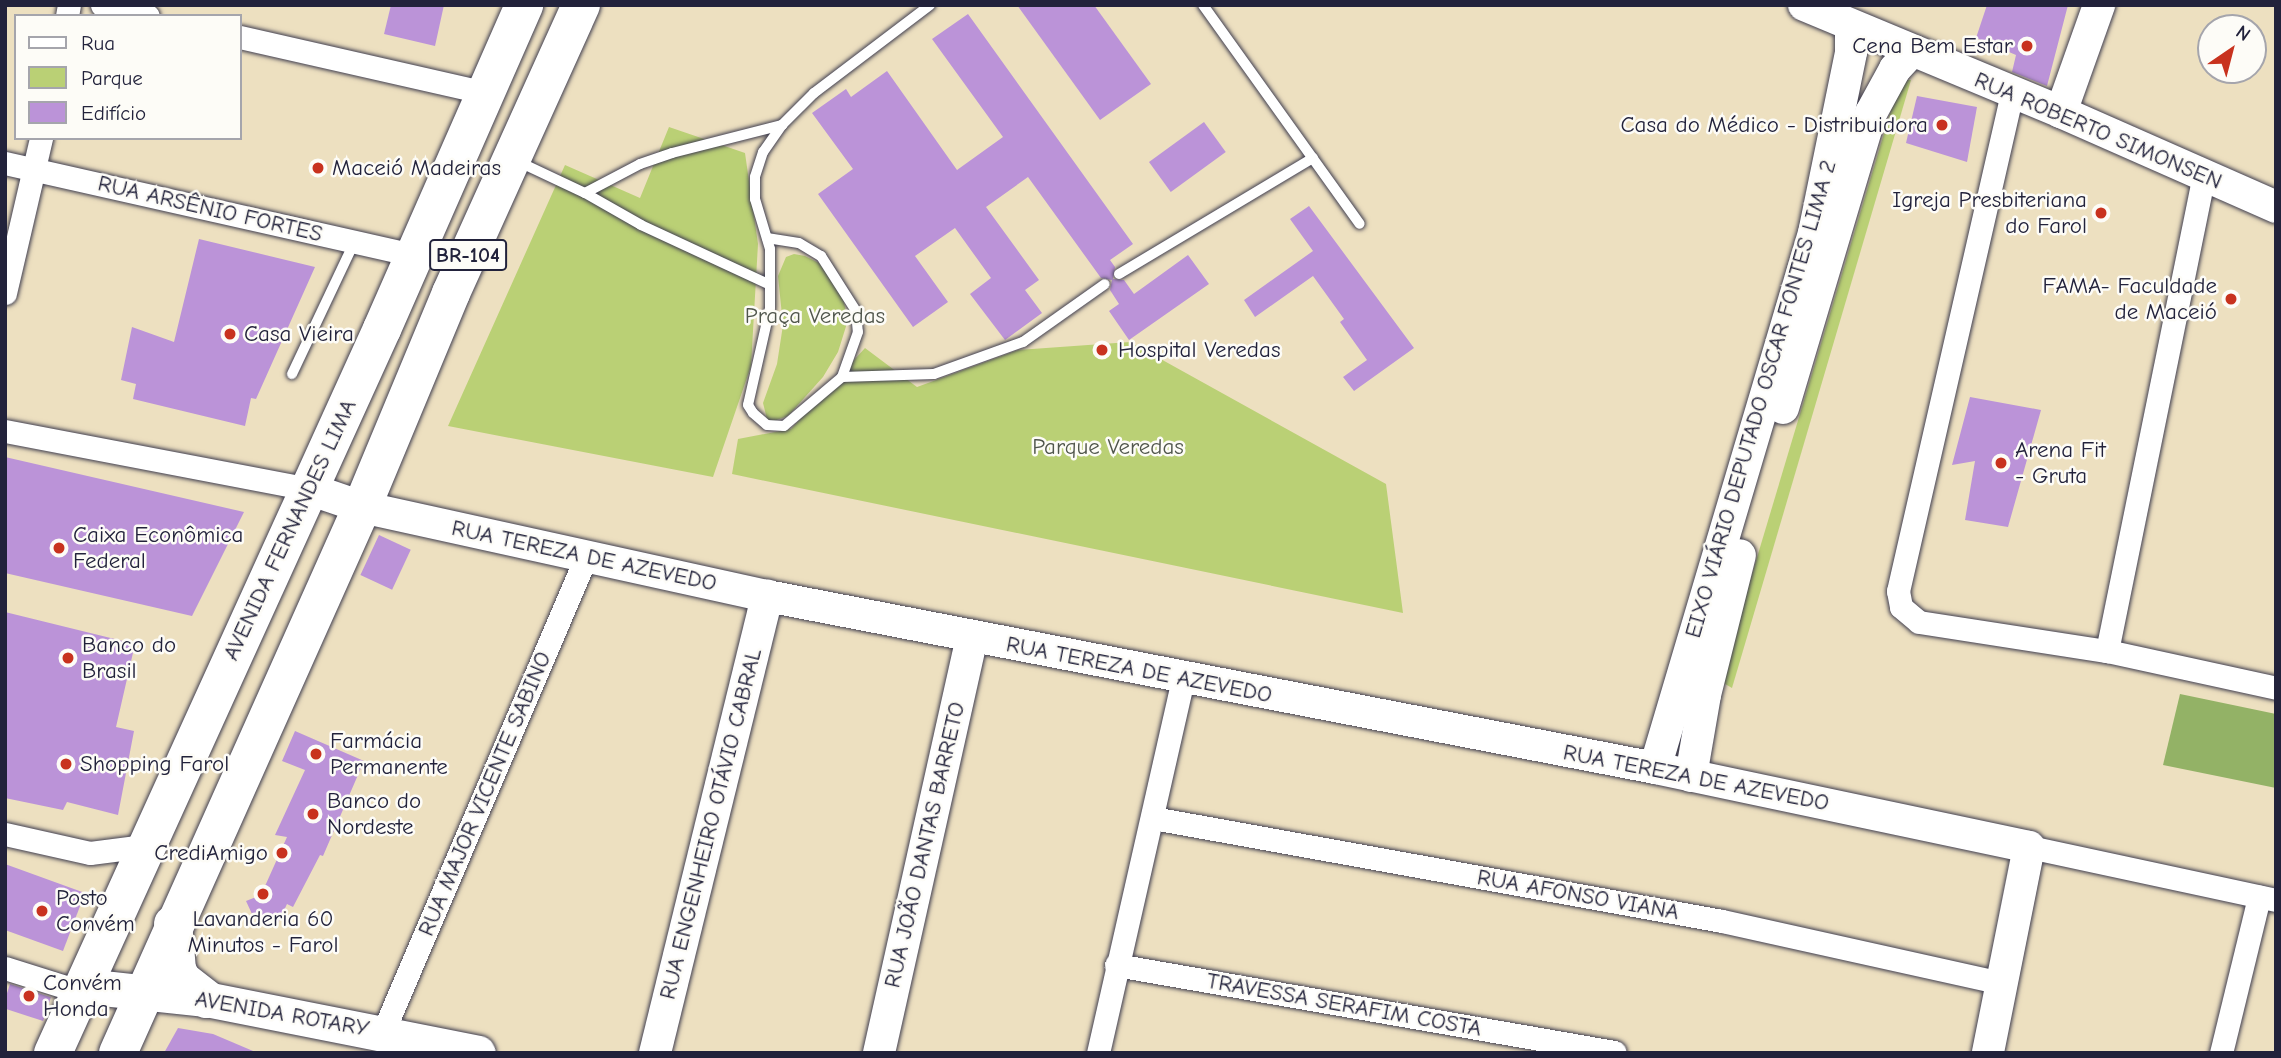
<!DOCTYPE html>
<html>
<head>
<meta charset="utf-8">
<style>
	body { margin:0 }
	#map { position:relative; width:2281px; height:1058px; overflow:hidden; background:#ede0c0; font-family:"Comic Neue",sans-serif }
	div>[style] { position:absolute }
	.green>* { inset:0; background:#bad075 }
	.forest>* { inset:0; background:#93b266 }
	.building>* { inset:0; background:#bb93d8; transform-origin:0 0 }
	.roads { filter:drop-shadow(0 0 2px #403e4f) drop-shadow(0 0 2px #403e4f) }
	.lane>* { height:10px; margin:-5px; padding:0 5px; transform-origin:5px; border-radius:5px; background:#fff }
	.street>* { height:23px; margin:-11.5px; padding:0 11.5px; transform-origin:11.5px; border-radius:11.5px; background:#fff }
	.secondary>* { height:32px; margin:-16px; padding:0 16px; transform-origin:16px; border-radius:16px; background:#fff }
	.primary>* { height:35px; margin:-17.5px; padding:0 17.5px; transform-origin:17.5px; border-radius:17.5px; background:#fff }
	.highway>* { height:38px; margin:-19px; padding:0 19px; transform-origin:19px; border-radius:19px; background:#fff }
	.dots>* { width:19px; height:19px; translate:-50% -50%; box-sizing:border-box; border:4px solid #fdfcf7; border-radius:50% }
	span { translate:-50% -50%; white-space:nowrap; text-align:center; line-height:1.15; -webkit-text-stroke:5px #fdfcf7; paint-order:stroke }
	.shield-label span { padding:2px 5px; background:#fdfcf7; border:2px solid; border-radius:5px; -webkit-text-stroke-width:0 }
	.shield-label { font-size:21px; color:#22223b; font-weight:700 }
	.poi-label { font-size:23px; color:#22223b }
	.right { translate:-100% -50%; text-align:right }
	.left { translate:0 -50%; text-align:left }
	.street-label { font-size:23px; color:#22223b }
	.park-label { font-size:23px; color:#50564c }
	.frame { position:absolute; inset:0; border:7px solid #22223b; pointer-events:none }
	.legend { position:absolute; left:14px; top:14px; width:228px; height:126px; box-sizing:border-box; background:#fdfcf7; border:2px solid #a5a5ac; margin:0; padding:9px 12px; list-style:none; font-size:21px; color:#22223b }
	.legend li { display:flex; align-items:center; gap:14px; height:35px }
	.legend b { width:35px; border:2px solid #a5a5ac }
	.north { position:absolute; left:2197px; top:14px; width:70px; height:70px; box-sizing:border-box; background:#fdfcf7; border:2px solid #a5a5ac; border-radius:50%; rotate:35deg; font-size:19px; font-weight:700; line-height:28px; text-align:center; color:#22223b }
	.north::after { content:''; display:block; margin:auto; width:24px; height:32px; background:#c8321e; clip-path:polygon(50% 0,100% 100%,50% 72%,0 100%) }
</style>
</head>
<body>
<div id="map">
	<div class="green">
		<div style="clip-path:polygon(1900px 80px,1911px 80px,1732px 688px,1720px 681px)"></div>
		<div style="clip-path:polygon(669px 127px,745px 153px,758px 244px,751px 366px,713px 477px,448px 426px,565px 165px,640px 198px)"></div>
		<div style="clip-path:polygon(794px 254px,805px 256px,819px 263px,842px 294px,848px 320px,838px 352px,823px 377px,788px 416px,768px 423px,763px 403px,777px 364px,783px 325px,778px 276px,786px 257px)"></div>
		<div style="clip-path:polygon(1130px 342px,1386px 484px,1403px 613px,732px 474px,738px 439px,791px 429px,865px 348px,917px 387px,1018px 350px)"></div>
	</div>
	<div class="forest">
		<div style="clip-path:polygon(2180px 694px,2276px 714px,2276px 788px,2163px 765px)"></div>
	</div>
	<div class="building">
		<div style="clip-path:polygon(391px 5px,444px 5px,435px 46px,384px 34px)"></div>
		<div style="clip-path:polygon(1017px 5px,1094px 5px,1151px 84px,1100px 120px)"></div>
		<div style="clip-path:polygon(1987px 5px,2068px 5px,2047px 86px,2012px 72px,2016px 55px,1976px 38px)"></div>
		<div style="clip-path:polygon(968px 14px,1133px 244px,1110px 260px,1115px 267px,1113px 279px,1124px 280px,1134px 294px,1188px 255px,1209px 284px,1129px 340px,1109px 311px,1119px 304px,1110px 290px,1112px 280px,1101px 278px,1028px 177px,986px 207px,1039px 280px,1025px 290px,1042px 313px,1005px 340px,970px 294px,991px 278px,955px 228px,915px 256px,948px 302px,913px 327px,818px 194px,853px 169px,812px 113px,846px 89px,851px 97px,887px 71px,957px 170px,1003px 137px,932px 39px)"></div>
		<div style="clip-path:polygon(1917px 96px,1977px 107px,1967px 162px,1906px 143px)"></div>
		<div style="left:1204px;top:122px;width:37px;height:68px;rotate:54deg"></div>
		<div style="clip-path:polygon(1309px 206px,1414px 348px,1354px 391px,1343px 377px,1367px 360px,1340px 322px,1344px 319px,1313px 276px,1255px 317px,1244px 300px,1313px 251px,1290px 219px)"></div>
		<div style="clip-path:polygon(199px 239px,315px 267px,256px 399px,251px 398px,245px 426px,133px 399px,136px 384px,121px 380px,132px 327px,174px 342px)"></div>
		<div style="clip-path:polygon(1970px 397px,2041px 410px,2008px 527px,1965px 520px,1975px 461px,1952px 465px)"></div>
		<div style="clip-path:polygon(5px 457px,244px 512px,192px 616px,5px 573px)"></div>
		<div style="left:379px;top:535px;width:35px;height:44px;rotate:25deg"></div>
		<div style="clip-path:polygon(5px 612px,135px 644px,116px 727px,134px 731px,118px 815px,67px 802px,63px 810px,5px 798px)"></div>
		<div style="clip-path:polygon(295px 731px,364px 761px,323px 856px,320px 855px,293px 907px,287px 904px,278px 923px,252px 914px,246px 901px,261px 895px,287px 837px,275px 835px,305px 770px,282px 761px)"></div>
		<div style="clip-path:polygon(5px 864px,85px 893px,63px 951px,5px 930px)"></div>
		<div style="left:10px;top:984px;width:43px;height:25px;rotate:18deg"></div>
		<div style="clip-path:polygon(178px 1028px,213px 1034px,258px 1053px,164px 1053px)"></div>
	</div>
	<div class="roads">
		<div class="lane">
			<div style="left:930px;top:5px;width:146px;rotate:142.8deg"></div>
			<div style="left:814px;top:93px;width:45px;rotate:135deg"></div>
			<div style="left:782px;top:125px;width:33px;rotate:125deg"></div>
			<div style="left:763px;top:152px;width:26px;rotate:108deg"></div>
			<div style="left:755px;top:177px;width:22px;rotate:90deg"></div>
			<div style="left:755px;top:199px;width:52px;rotate:73.3deg"></div>
			<div style="left:770px;top:249px;width:59px;rotate:90deg"></div>
			<div style="left:770px;top:308px;width:99px;rotate:102.8deg"></div>
			<div style="left:748px;top:405px;width:9px;rotate:58deg"></div>
			<div style="left:753px;top:413px;width:18px;rotate:41deg"></div>
			<div style="left:767px;top:425px;width:17px;rotate:3deg"></div>
			<div style="left:784px;top:426px;width:76px;rotate:-40.2deg"></div>
			<div style="left:842px;top:377px;width:92px;rotate:-1.9deg"></div>
			<div style="left:934px;top:374px;width:95px;rotate:-19.8deg"></div>
			<div style="left:1023px;top:342px;width:100px;rotate:-35.3deg"></div>
			<div style="left:1203px;top:5px;width:269px;rotate:54.4deg"></div>
			<div style="left:517px;top:161px;width:75px;rotate:25.2deg"></div>
			<div style="left:585px;top:193px;width:64px;rotate:29.7deg"></div>
			<div style="left:641px;top:225px;width:142px;rotate:24.9deg"></div>
			<div style="left:585px;top:193px;width:62px;rotate:-27.8deg"></div>
			<div style="left:640px;top:164px;width:34px;rotate:-19deg"></div>
			<div style="left:672px;top:153px;width:114px;rotate:-14.3deg"></div>
			<div style="left:767px;top:238px;width:32px;rotate:9deg"></div>
			<div style="left:799px;top:243px;width:26px;rotate:31deg"></div>
			<div style="left:821px;top:256px;width:65px;rotate:57.5deg"></div>
			<div style="left:856px;top:311px;width:21px;rotate:85deg"></div>
			<div style="left:858px;top:332px;width:48px;rotate:109.6deg"></div>
			<div style="left:1119px;top:274px;width:226px;rotate:-30.9deg"></div>
			<div style="left:292px;top:374px;width:147px;rotate:-64.7deg"></div>
		</div>
		<div class="street">
			<div style="left:102px;top:5px;width:47px;rotate:13.4deg"></div>
			<div style="left:67px;top:16px;width:11px;rotate:-80deg"></div>
			<div style="left:240px;top:37px;width:252px;rotate:12.8deg"></div>
			<div style="left:2012px;top:93px;width:511px;rotate:102.89deg"></div>
			<div style="left:1898px;top:591px;width:16px;rotate:79deg"></div>
			<div style="left:1901px;top:607px;width:23px;rotate:40deg"></div>
			<div style="left:1919px;top:622px;width:190px;rotate:8.8deg"></div>
			<div style="left:2107px;top:651px;width:173px;rotate:12.3deg"></div>
			<div style="left:5px;top:163px;width:419px;rotate:12.7deg"></div>
			<div style="left:5px;top:293px;width:159px;rotate:-76.9deg"></div>
			<div style="left:5px;top:431px;width:309px;rotate:10.8deg"></div>
			<div style="left:2107px;top:651px;width:485px;rotate:-78.5deg"></div>
			<div style="left:1153px;top:818px;width:578px;rotate:10.26deg"></div>
			<div style="left:1722px;top:921px;width:287px;rotate:12.5deg"></div>
			<div style="left:5px;top:834px;width:87px;rotate:12.6deg"></div>
			<div style="left:90px;top:853px;width:55px;rotate:-7.3deg"></div>
			<div style="left:2029px;top:847px;width:253px;rotate:12.1deg"></div>
			<div style="left:1116px;top:965px;width:506px;rotate:9.91deg"></div>
			<div style="left:5px;top:968px;width:80px;rotate:17.5deg"></div>
			<div style="left:383px;top:1032px;width:517px;rotate:-66.86deg"></div>
			<div style="left:1098px;top:1053px;width:385px;rotate:-77.2deg"></div>
			<div style="left:2221px;top:1053px;width:161px;rotate:-76.3deg"></div>
		</div>
		<div class="secondary">
			<div style="left:1804px;top:5px;width:278px;rotate:22.6deg"></div>
			<div style="left:2061px;top:112px;width:235px;rotate:23.8deg"></div>
			<div style="left:2061px;top:112px;width:114px;rotate:-70.4deg"></div>
			<div style="left:1783px;top:408px;width:308px;rotate:-73.4deg"></div>
			<div style="left:1871px;top:113px;width:50px;rotate:-61.4deg"></div>
			<div style="left:1895px;top:69px;width:23px;rotate:-47deg"></div>
			<div style="left:309px;top:489px;width:56px;rotate:18.8deg"></div>
			<div style="left:362px;top:507px;width:415px;rotate:12.4deg"></div>
			<div style="left:767px;top:596px;width:905px;rotate:10.96deg"></div>
			<div style="left:1655px;top:768px;width:382px;rotate:11.9deg"></div>
			<div style="left:2029px;top:847px;width:210px;rotate:101.3deg"></div>
			<div style="left:1655px;top:768px;width:558px;rotate:-73.45deg"></div>
			<div style="left:1814px;top:233px;width:185px;rotate:-78.4deg"></div>
			<div style="left:1851px;top:52px;width:26px;rotate:-90deg"></div>
			<div style="left:1691px;top:776px;width:82px;rotate:-80.2deg"></div>
			<div style="left:1705px;top:695px;width:144px;rotate:-76deg"></div>
			<div style="left:655px;top:1053px;width:471px;rotate:-76.2deg"></div>
			<div style="left:879px;top:1053px;width:426px;rotate:-77.4deg"></div>
		</div>
		<div class="primary">
			<div style="left:84px;top:986px;width:123px;rotate:6.1deg"></div>
			<div style="left:206px;top:999px;width:277px;rotate:11.2deg"></div>
		</div>
		<div class="highway">
			<div style="left:173px;top:924px;width:46px;rotate:85deg"></div>
			<div style="left:177px;top:970px;width:11px;rotate:63deg"></div>
			<div style="left:182px;top:980px;width:31px;rotate:38deg"></div>
			<div style="left:53px;top:1053px;width:795px;rotate:-65.56deg"></div>
			<div style="left:382px;top:329px;width:354px;rotate:-66.3deg"></div>
			<div style="left:118px;top:1053px;width:598px;rotate:-65.92deg"></div>
			<div style="left:362px;top:507px;width:232px;rotate:-67.4deg"></div>
			<div style="left:451px;top:293px;width:316px;rotate:-65.7deg"></div>
		</div>
	</div>
	<div class="dots">
		<div style="left:2027px;top:46px;background:#c8321e"></div>
		<div style="left:1942px;top:125px;background:#c8321e"></div>
		<div style="left:318px;top:168px;background:#c8321e"></div>
		<div style="left:2101px;top:213px;background:#c8321e"></div>
		<div style="left:2231px;top:299px;background:#c8321e"></div>
		<div style="left:230px;top:334px;background:#c8321e"></div>
		<div style="left:1102px;top:350px;background:#c8321e"></div>
		<div style="left:2001px;top:463px;background:#c8321e"></div>
		<div style="left:59px;top:548px;background:#c8321e"></div>
		<div style="left:68px;top:658px;background:#c8321e"></div>
		<div style="left:316px;top:754px;background:#c8321e"></div>
		<div style="left:66px;top:764px;background:#c8321e"></div>
		<div style="left:313px;top:814px;background:#c8321e"></div>
		<div style="left:282px;top:853px;background:#c8321e"></div>
		<div style="left:263px;top:894px;background:#c8321e"></div>
		<div style="left:42px;top:911px;background:#c8321e"></div>
		<div style="left:29px;top:996px;background:#c8321e"></div>
	</div>
	<div class="shield-label">
		<span style="left:468px;top:255px">BR-104</span>
	</div>
	<div class="poi-label">
		<span class="right" style="left:2013px;top:46px">Cena Bem Estar</span>
		<span class="right" style="left:1928px;top:125px">Casa do Médico - Distribuidora</span>
		<span class="left" style="left:332px;top:168px">Maceió Madeiras</span>
		<span class="right" style="left:2087px;top:213px">Igreja Presbiteriana<br>do Farol</span>
		<span class="right" style="left:2217px;top:299px">FAMA- Faculdade<br>de Maceió</span>
		<span class="left" style="left:244px;top:334px">Casa Vieira</span>
		<span class="left" style="left:1118px;top:350px">Hospital Veredas</span>
		<span class="left" style="left:2015px;top:463px">Arena Fit<br>- Gruta</span>
		<span class="left" style="left:73px;top:548px">Caixa Econômica<br>Federal</span>
		<span class="left" style="left:82px;top:658px">Banco do<br>Brasil</span>
		<span class="left" style="left:330px;top:754px">Farmácia<br>Permanente</span>
		<span class="left" style="left:80px;top:764px">Shopping Farol</span>
		<span class="left" style="left:327px;top:814px">Banco do<br>Nordeste</span>
		<span class="right" style="left:268px;top:853px">CrediAmigo</span>
		<span class="left" style="left:56px;top:911px">Posto<br>Convém</span>
		<span style="left:263px;top:932px">Lavanderia 60<br>Minutos - Farol</span>
		<span class="left" style="left:43px;top:996px">Convém<br>Honda</span>
	</div>
	<div class="street-label">
		<span style="left:2098px;top:131px;rotate:23deg">RUA ROBERTO SIMONSEN</span>
		<span style="left:210px;top:209px;rotate:13deg">RUA ARSÊNIO FORTES</span>
		<span style="left:1761px;top:399px;rotate:-74deg">EIXO VIÁRIO DEPUTADO OSCAR FONTES LIMA 2</span>
		<span style="left:290px;top:530px;rotate:-65deg">AVENIDA FERNANDES LIMA</span>
		<span style="left:584px;top:556px;rotate:12deg">RUA TEREZA DE AZEVEDO</span>
		<span style="left:1139px;top:670px;rotate:11deg">RUA TEREZA DE AZEVEDO</span>
		<span style="left:1696px;top:778px;rotate:11deg">RUA TEREZA DE AZEVEDO</span>
		<span style="left:485px;top:794px;rotate:-67deg">RUA MAJOR VICENTE SABINO</span>
		<span style="left:711px;top:824px;rotate:-76deg">RUA ENGENHEIRO OTÁVIO CABRAL</span>
		<span style="left:925px;top:845px;rotate:-77deg">RUA JOÃO DANTAS BARRETO</span>
		<span style="left:1578px;top:895px;rotate:10deg">RUA AFONSO VIANA</span>
		<span style="left:1344px;top:1005px;rotate:10deg">TRAVESSA SERAFIM COSTA</span>
		<span style="left:282px;top:1014px;rotate:10deg">AVENIDA ROTARY</span>
	</div>
	<div class="park-label">
		<span style="left:815px;top:316px">Praça Veredas</span>
		<span style="left:1108px;top:447px">Parque Veredas</span>
	</div>
	<div class="frame"></div>
	<ul class="legend">
	<li><b style="height:9px;background:#fff"></b>Rua</li>
	<li><b style="height:19px;background:#bad075"></b>Parque</li>
	<li><b style="height:19px;background:#bb93d8"></b>Edifício</li>
	</ul>
	<div class="north">N</div>
</div>
</body>
</html>
